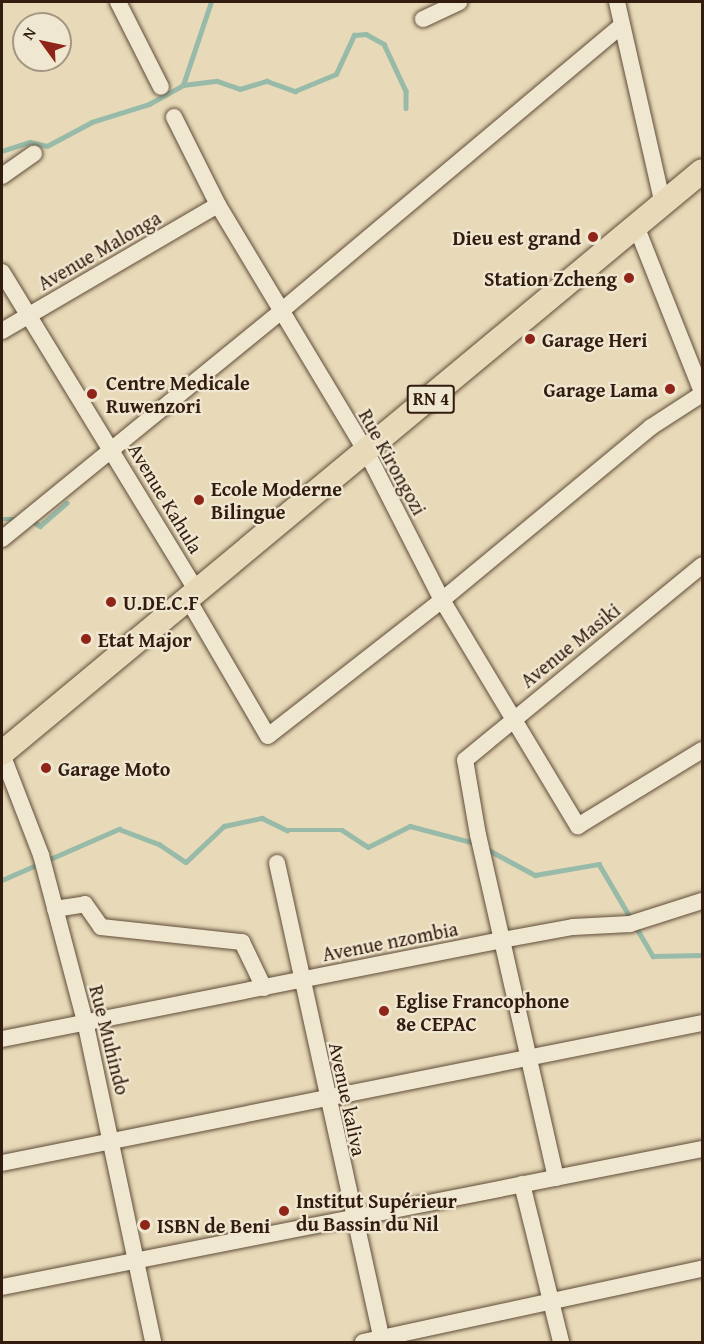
<!DOCTYPE html>
<html>
<head>
<meta charset="utf-8">
<style>
	body { margin:0 }
	#map { position:relative; width:704px; height:1344px; overflow:hidden; background:#e8dab8; font-family:"Gentium Book Plus",serif }
	div>[style] { position:absolute }
	.stream>* { height:4.5px; margin:-2.25px; padding:0 2.25px; transform-origin:2.25px; border-radius:2.25px; background:#98bba9 }
	.roads { filter:drop-shadow(0 0 2px #604c39) drop-shadow(0 0 2px #604c39) }
	.minor>* { height:16px; margin:-8px; padding:0 8px; transform-origin:8px; border-radius:8px; background:#f0e7d1 }
	.highway>* { height:24px; margin:-12px; padding:0 12px; transform-origin:12px; border-radius:12px; background:#e8dab8 }
	.dots>* { width:16px; height:16px; translate:-50% -50%; box-sizing:border-box; border:3px solid #f0e7d1; border-radius:50% }
	span { translate:-50% -50%; white-space:nowrap; text-align:center; line-height:1.15; -webkit-text-stroke:4.5px #f0e7d1; paint-order:stroke }
	.shield-label span { padding:2px 4px; background:#f0e7d1; border:2px solid; border-radius:4px; -webkit-text-stroke-width:0 }
	.shield-label { font-size:18px; color:#321c0f; font-weight:700 }
	.poi-label { font-size:20px; color:#321c0f; font-weight:700 }
	.right { translate:-100% -50%; text-align:right }
	.left { translate:0 -50%; text-align:left }
	.street-label { font-size:20px; color:#321c0f }
	.frame { position:absolute; inset:0; border:3px solid #321c0f; pointer-events:none }
	.north { position:absolute; left:12px; top:12px; width:60px; height:60px; box-sizing:border-box; background:#f0e7d1; border:2px solid #a49683; border-radius:50%; rotate:303deg; font-size:16px; font-weight:700; line-height:24px; text-align:center; color:#321c0f }
	.north::after { content:''; display:block; margin:auto; width:21px; height:27px; background:#8f2418; clip-path:polygon(50% 0,100% 100%,50% 72%,0 100%) }
</style>
</head>
<body>
<div id="map">
	<div class="stream">
		<div style="left:183px;top:85px;width:34px;rotate:-7deg"></div>
		<div style="left:217px;top:81px;width:24px;rotate:19deg"></div>
		<div style="left:240px;top:89px;width:28px;rotate:-17deg"></div>
		<div style="left:267px;top:81px;width:30px;rotate:20deg"></div>
		<div style="left:295px;top:91px;width:44px;rotate:-22.5deg"></div>
		<div style="left:336px;top:74px;width:43px;rotate:-65.2deg"></div>
		<div style="left:354px;top:35px;width:12px;rotate:-5deg"></div>
		<div style="left:366px;top:34px;width:21px;rotate:29deg"></div>
		<div style="left:384px;top:44px;width:52px;rotate:64.9deg"></div>
		<div style="left:406px;top:91px;width:17px;rotate:90deg"></div>
		<div style="left:2px;top:151px;width:29px;rotate:-18deg"></div>
		<div style="left:30px;top:142px;width:17px;rotate:13deg"></div>
		<div style="left:47px;top:146px;width:51px;rotate:-28.1deg"></div>
		<div style="left:92px;top:122px;width:60px;rotate:-17.5deg"></div>
		<div style="left:149px;top:104px;width:39px;rotate:-29deg"></div>
		<div style="left:183px;top:85px;width:88px;rotate:-71.4deg"></div>
		<div style="left:2px;top:519px;width:16px"></div>
		<div style="left:31px;top:520px;width:11px;rotate:34deg"></div>
		<div style="left:40px;top:526px;width:35px;rotate:-41deg"></div>
		<div style="left:485px;top:848px;width:57px;rotate:28.4deg"></div>
		<div style="left:535px;top:875px;width:65px;rotate:-9.8deg"></div>
		<div style="left:599px;top:864px;width:107px;rotate:59.6deg"></div>
		<div style="left:653px;top:956px;width:49px;rotate:-1.2deg"></div>
		<div style="left:2px;top:880px;width:128px;rotate:-23.6deg"></div>
		<div style="left:119px;top:829px;width:43px;rotate:20.6deg"></div>
		<div style="left:159px;top:844px;width:32px;rotate:34deg"></div>
		<div style="left:186px;top:862px;width:52px;rotate:-43.5deg"></div>
		<div style="left:224px;top:826px;width:39px;rotate:-12deg"></div>
		<div style="left:262px;top:818px;width:28px;rotate:26deg"></div>
		<div style="left:287px;top:830px;width:55px"></div>
		<div style="left:342px;top:830px;width:31px;rotate:33deg"></div>
		<div style="left:368px;top:847px;width:47px;rotate:-26.6deg"></div>
		<div style="left:410px;top:826px;width:67px;rotate:14.7deg"></div>
	</div>
	<div class="roads">
		<div class="minor">
			<div style="left:118px;top:2px;width:95px;rotate:63.2deg"></div>
			<div style="left:617px;top:2px;width:207px;rotate:77.2deg"></div>
			<div style="left:423px;top:19px;width:40px;rotate:-25deg"></div>
			<div style="left:174px;top:117px;width:98px;rotate:63.4deg"></div>
			<div style="left:218px;top:205px;width:289px;rotate:59deg"></div>
			<div style="left:367px;top:453px;width:165px;rotate:63deg"></div>
			<div style="left:442px;top:600px;width:264px;rotate:59deg"></div>
			<div style="left:578px;top:826px;width:145px;rotate:-31.5deg"></div>
			<div style="left:2px;top:176px;width:39px;rotate:-35deg"></div>
			<div style="left:636px;top:226px;width:179px;rotate:68.3deg"></div>
			<div style="left:2px;top:272px;width:376px;rotate:58.6deg"></div>
			<div style="left:2px;top:331px;width:250px;rotate:-30.3deg"></div>
			<div style="left:2px;top:539px;width:359px;rotate:-39.2deg"></div>
			<div style="left:280px;top:312px;width:445px;rotate:-40deg"></div>
			<div style="left:189px;top:601px;width:156px;rotate:59.7deg"></div>
			<div style="left:268px;top:736px;width:221px;rotate:-38deg"></div>
			<div style="left:442px;top:600px;width:271px;rotate:-39.6deg"></div>
			<div style="left:651px;top:427px;width:61px;rotate:-32.9deg"></div>
			<div style="left:2px;top:754px;width:108px;rotate:68.9deg"></div>
			<div style="left:41px;top:855px;width:172px;rotate:75.2deg"></div>
			<div style="left:85px;top:1021px;width:328px;rotate:78deg"></div>
			<div style="left:277px;top:863px;width:490px;rotate:77.6deg"></div>
			<div style="left:55px;top:909px;width:30px;rotate:-9deg"></div>
			<div style="left:85px;top:904px;width:28px;rotate:55deg"></div>
			<div style="left:101px;top:927px;width:142px;rotate:6.1deg"></div>
			<div style="left:242px;top:942px;width:51px;rotate:64.4deg"></div>
			<div style="left:2px;top:1039px;width:510px;rotate:-11.2deg"></div>
			<div style="left:502px;top:940px;width:72px;rotate:-10.4deg"></div>
			<div style="left:573px;top:927px;width:57px;rotate:-3deg"></div>
			<div style="left:630px;top:924px;width:76px;rotate:-17.7deg"></div>
			<div style="left:2px;top:1163px;width:714px;rotate:-11.31deg"></div>
			<div style="left:556px;top:1178px;width:352px;rotate:-102.8deg"></div>
			<div style="left:478px;top:835px;width:76px;rotate:-99.8deg"></div>
			<div style="left:465px;top:760px;width:307px;rotate:-39.4deg"></div>
			<div style="left:522px;top:1184px;width:163px;rotate:76.1deg"></div>
			<div style="left:2px;top:1287px;width:713px;rotate:-11.15deg"></div>
			<div style="left:363px;top:1342px;width:347px;rotate:-12.2deg"></div>
		</div>
		<div class="highway">
			<div style="left:2px;top:753px;width:910px;rotate:-39.74deg"></div>
		</div>
	</div>
	<div class="dots">
		<div style="left:593px;top:237px;background:#8f2418"></div>
		<div style="left:629px;top:278px;background:#8f2418"></div>
		<div style="left:530px;top:339px;background:#8f2418"></div>
		<div style="left:670px;top:389px;background:#8f2418"></div>
		<div style="left:92px;top:394px;background:#8f2418"></div>
		<div style="left:199px;top:500px;background:#8f2418"></div>
		<div style="left:111px;top:602px;background:#8f2418"></div>
		<div style="left:86px;top:639px;background:#8f2418"></div>
		<div style="left:46px;top:768px;background:#8f2418"></div>
		<div style="left:384px;top:1011px;background:#8f2418"></div>
		<div style="left:284px;top:1211px;background:#8f2418"></div>
		<div style="left:145px;top:1225px;background:#8f2418"></div>
	</div>
	<div class="shield-label">
		<span style="left:431px;top:399px">RN 4</span>
	</div>
	<div class="poi-label">
		<span class="right" style="left:581px;top:237px">Dieu est grand</span>
		<span class="right" style="left:617px;top:278px">Station Zcheng</span>
		<span class="left" style="left:542px;top:339px">Garage Heri</span>
		<span class="left" style="left:106px;top:394px">Centre Medicale<br>Ruwenzori</span>
		<span class="right" style="left:658px;top:389px">Garage Lama</span>
		<span class="left" style="left:211px;top:500px">Ecole Moderne<br>Bilingue</span>
		<span class="left" style="left:123px;top:602px">U.DE.C.F</span>
		<span class="left" style="left:98px;top:639px">Etat Major</span>
		<span class="left" style="left:58px;top:768px">Garage Moto</span>
		<span class="left" style="left:396px;top:1012px">Eglise Francophone<br>8e CEPAC</span>
		<span class="left" style="left:296px;top:1212px">Institut Supérieur<br>du Bassin du Nil</span>
		<span class="left" style="left:157px;top:1225px">ISBN de Beni</span>
	</div>
	<div class="street-label">
		<span style="left:99px;top:250px;rotate:-30deg">Avenue Malonga</span>
		<span style="left:393px;top:462px;rotate:61deg">Rue Kirongozi</span>
		<span style="left:166px;top:498px;rotate:59deg">Avenue Kahula</span>
		<span style="left:570px;top:645px;rotate:-39deg">Avenue Masiki</span>
		<span style="left:390px;top:941px;rotate:-11deg">Avenue nzombia</span>
		<span style="left:110px;top:1040px;rotate:76deg">Rue Muhindo</span>
		<span style="left:348px;top:1099px;rotate:78deg">Avenue kaliva</span>
	</div>
	<div class="frame"></div>
	<div class="north">N</div>
</div>
</body>
</html>
